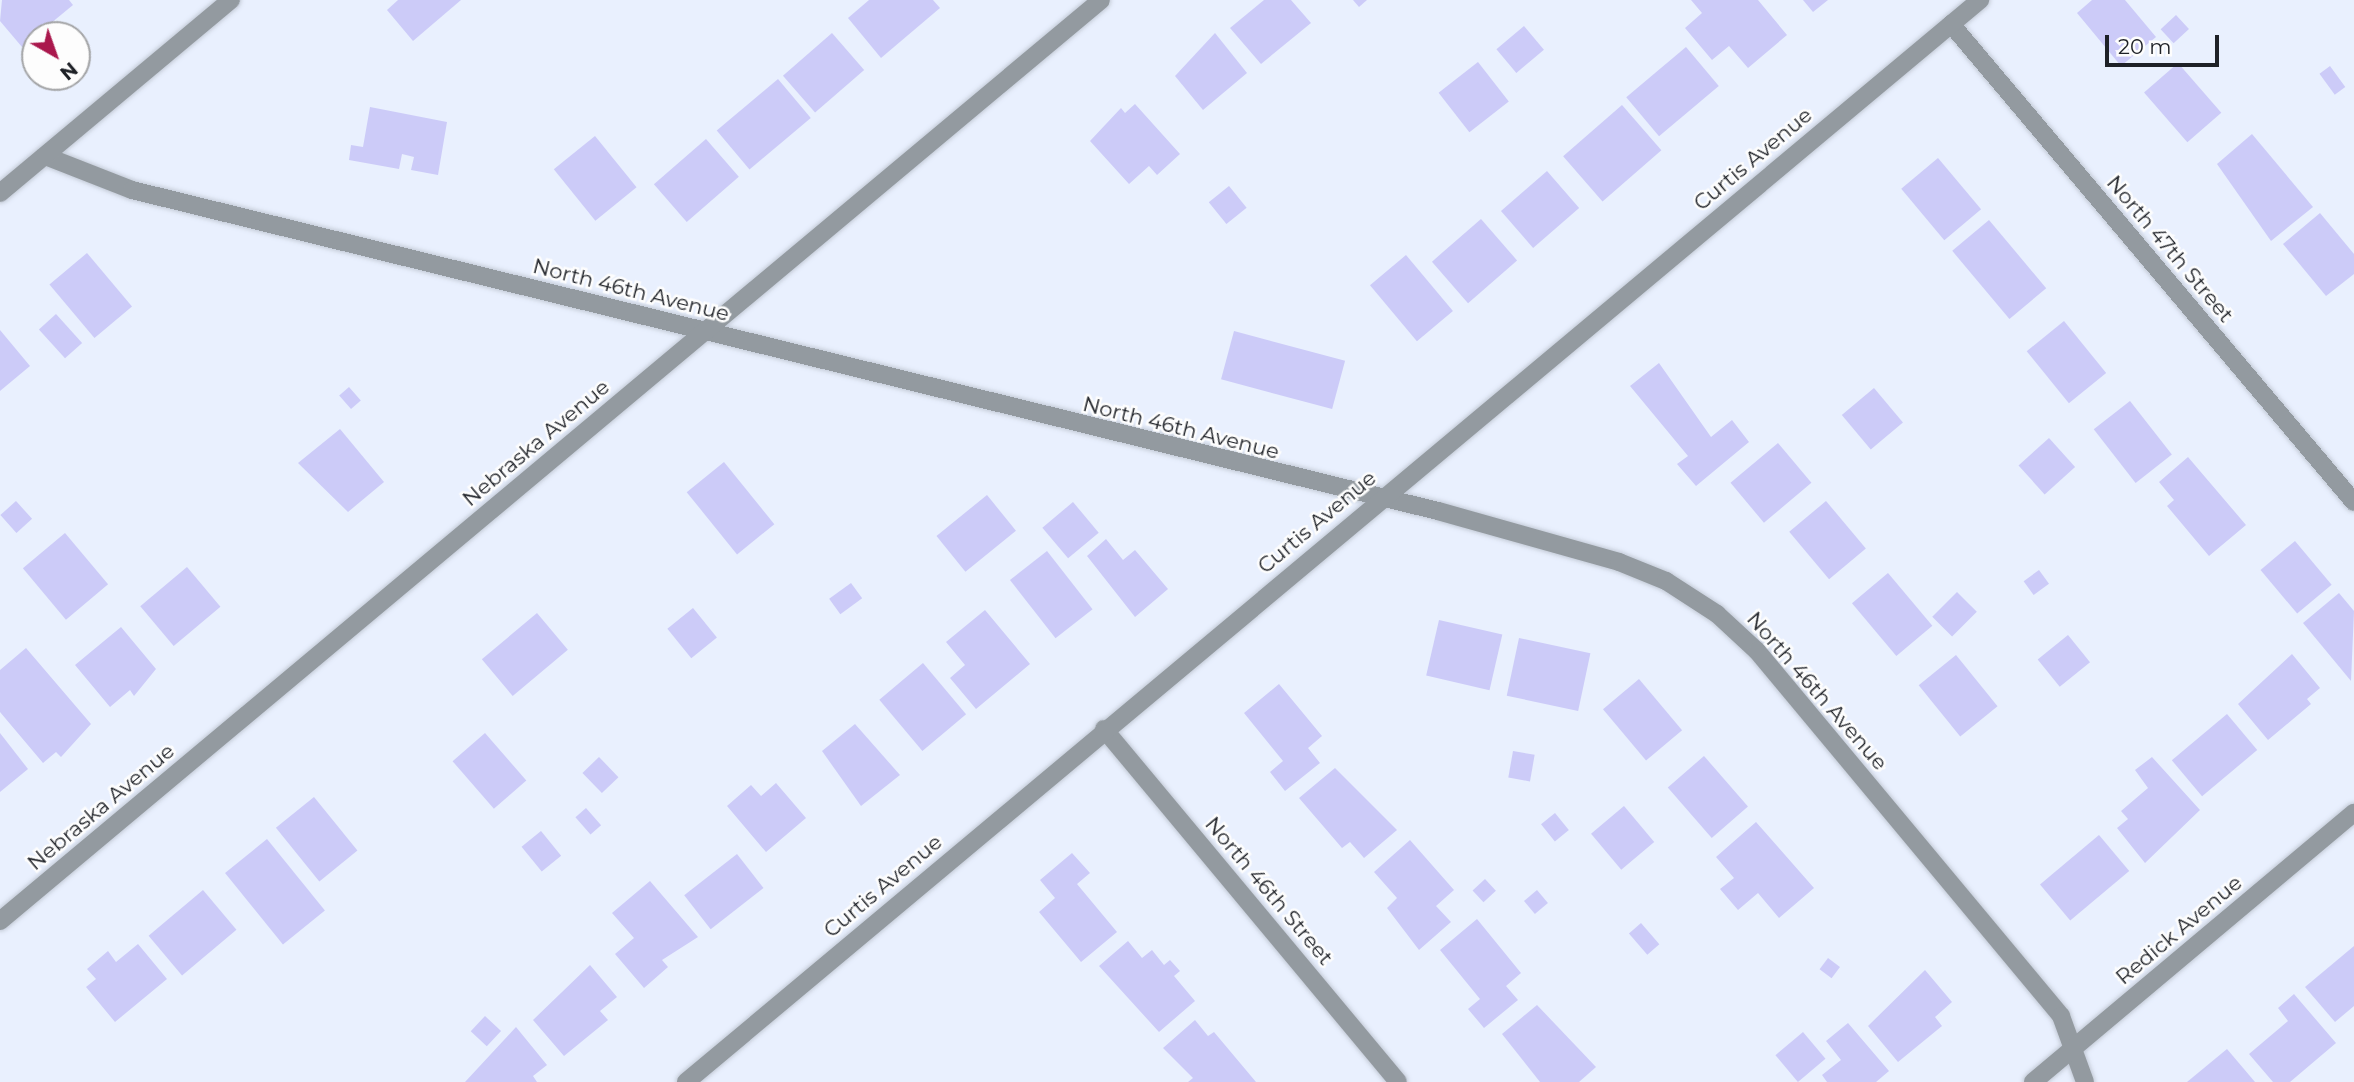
<!DOCTYPE html>
<html>
<head>
<meta charset="utf-8">
<style>
	body { margin:0 }
	#map { position:relative; width:2354px; height:1082px; overflow:hidden; background:#e9f0fe; font-family:Montserrat,sans-serif }
	div>[style] { position:absolute }
	.building>* { inset:0; background:#cccbf8; transform-origin:0 0 }
	.roads { filter:drop-shadow(0 0 2px #c4cbd7) drop-shadow(0 0 2px #c4cbd7) }
	.minor>* { height:18px; margin:-9px; padding:0 9px; transform-origin:9px; border-radius:9px; background:#939aa0 }
	span { translate:-50% -50%; white-space:nowrap; text-align:center; line-height:1.15; -webkit-text-stroke:5px #fdfdfd; paint-order:stroke }
	.street-label { font-size:21px; color:#1e2127 }
	.north { position:absolute; left:21px; top:21px; width:70px; height:70px; box-sizing:border-box; background:#fdfdfd; border:2px solid #a4a5a7; border-radius:50%; rotate:140deg; font-size:19px; font-weight:700; line-height:28px; text-align:center; color:#1e2127 }
	.north::after { content:''; display:block; margin:auto; width:24px; height:32px; background:#aa184d; clip-path:polygon(50% 0,100% 100%,50% 72%,0 100%) }
	.scale { position:absolute; left:2105px; top:35px; width:114px; height:32px; box-sizing:border-box; border:4px solid #1e2127; border-top:0; padding-left:9px; font-size:21px; line-height:24px; white-space:nowrap; color:#1e2127; -webkit-text-stroke:5px #fdfdfd; paint-order:stroke }
</style>
</head>
<body>
<div id="map">
	<div class="building">
		<div style="clip-path:polygon(69px 0,73px 5px,22px 47px,0 21px,2px 0)"></div>
		<div style="clip-path:polygon(398px 0,461px 0,413px 41px,387px 10px)"></div>
		<div style="clip-path:polygon(869px 0,933px 0,940px 8px,881px 58px,848px 18px)"></div>
		<div style="clip-path:polygon(1264px 0,1291px 0,1311px 23px,1261px 64px,1230px 28px)"></div>
		<div style="clip-path:polygon(1353px 0,1367px 0,1359px 7px)"></div>
		<div style="clip-path:polygon(1691px 0,1758px 0,1787px 35px,1748px 68px,1729px 46px,1712px 60px,1685px 28px,1702px 13px)"></div>
		<div style="clip-path:polygon(1803px 0,1828px 0,1813px 12px)"></div>
		<div style="clip-path:polygon(2092px 0,2125px 0,2156px 37px,2121px 66px,2077px 13px)"></div>
		<div style="left:2176px;top:15px;width:19px;height:21px;rotate:47deg"></div>
		<div style="left:1524px;top:26px;width:31px;height:36px;rotate:50deg"></div>
		<div style="left:832px;top:33px;width:49px;height:65px;rotate:49deg"></div>
		<div style="clip-path:polygon(1215px 33px,1247px 73px,1203px 110px,1175px 76px)"></div>
		<div style="left:1686px;top:47px;width:51px;height:78px;rotate:50deg"></div>
		<div style="left:1478px;top:62px;width:50px;height:50px;rotate:52deg"></div>
		<div style="left:2178px;top:63px;width:66px;height:45px;rotate:49deg"></div>
		<div style="left:2330px;top:66px;width:26px;height:13px;rotate:54deg"></div>
		<div style="left:778px;top:79px;width:51px;height:80px;rotate:50deg"></div>
		<div style="clip-path:polygon(1135px 104px,1180px 154px,1157px 175px,1149px 166px,1129px 184px,1090px 141px,1121px 108px,1125px 113px)"></div>
		<div style="left:1622px;top:105px;width:60px;height:78px;rotate:49deg"></div>
		<div style="clip-path:polygon(370px 107px,447px 122px,438px 175px,411px 170px,414px 157px,402px 154px,399px 169px,349px 160px,351px 145px,363px 147px)"></div>
		<div style="clip-path:polygon(2252px 134px,2313px 207px,2271px 241px,2217px 164px)"></div>
		<div style="left:595px;top:136px;width:66px;height:53px;rotate:51deg"></div>
		<div style="left:706px;top:139px;width:50px;height:69px;rotate:49deg"></div>
		<div style="left:1938px;top:158px;width:67px;height:48px;rotate:50deg"></div>
		<div style="left:1547px;top:171px;width:49px;height:61px;rotate:49deg"></div>
		<div style="left:1229px;top:186px;width:28px;height:26px;rotate:51deg"></div>
		<div style="clip-path:polygon(2320px 213px,2354px 254px,2354px 274px,2326px 296px,2283px 244px)"></div>
		<div style="left:1481px;top:219px;width:55px;height:65px;rotate:49deg"></div>
		<div style="left:1989px;top:220px;width:89px;height:48px;rotate:50deg"></div>
		<div style="left:87px;top:253px;width:70px;height:49px;rotate:50deg"></div>
		<div style="left:1406px;top:255px;width:73px;height:47px;rotate:50deg"></div>
		<div style="left:56px;top:314px;width:39px;height:23px;rotate:48deg"></div>
		<div style="left:2064px;top:321px;width:67px;height:48px;rotate:51deg"></div>
		<div style="clip-path:polygon(0 330px,30px 366px,0 391px)"></div>
		<div style="left:1234px;top:331px;width:115px;height:50px;rotate:15deg"></div>
		<div style="clip-path:polygon(1659px 363px,1711px 437px,1732px 420px,1749px 442px,1696px 486px,1677px 464px,1688px 456px,1630px 386px)"></div>
		<div style="left:349px;top:387px;width:18px;height:13px;rotate:49deg"></div>
		<div style="left:1874px;top:388px;width:45px;height:42px;rotate:50deg"></div>
		<div style="left:2130px;top:401px;width:68px;height:46px;rotate:52deg"></div>
		<div style="clip-path:polygon(340px 429px,384px 482px,348px 512px,298px 463px)"></div>
		<div style="left:2049px;top:438px;width:39px;height:41px;rotate:48deg"></div>
		<div style="left:1778px;top:443px;width:52px;height:62px;rotate:50deg"></div>
		<div style="clip-path:polygon(2188px 457px,2246px 525px,2209px 556px,2167px 506px,2174px 500px,2159px 482px)"></div>
		<div style="left:724px;top:462px;width:80px;height:48px;rotate:51deg"></div>
		<div style="left:987px;top:495px;width:46px;height:65px;rotate:51deg"></div>
		<div style="left:16px;top:501px;width:24px;height:21px;rotate:48deg"></div>
		<div style="left:1826px;top:501px;width:62px;height:48px;rotate:50deg"></div>
		<div style="left:1073px;top:502px;width:40px;height:40px;rotate:50deg"></div>
		<div style="left:65px;top:533px;width:67px;height:55px;rotate:50deg"></div>
		<div style="clip-path:polygon(1106px 539px,1123px 560px,1135px 550px,1168px 589px,1135px 617px,1087px 556px)"></div>
		<div style="left:2295px;top:541px;width:57px;height:45px;rotate:50deg"></div>
		<div style="left:1047px;top:551px;width:74px;height:47px;rotate:52deg"></div>
		<div style="left:187px;top:567px;width:52px;height:61px;rotate:50deg"></div>
		<div style="left:2039px;top:570px;width:17px;height:19px;rotate:54deg"></div>
		<div style="left:1888px;top:573px;width:69px;height:47px;rotate:50deg"></div>
		<div style="left:851px;top:583px;width:19px;height:27px;rotate:54deg"></div>
		<div style="left:1957px;top:592px;width:28px;height:35px;rotate:45deg"></div>
		<div style="clip-path:polygon(2339px 593px,2354px 611px,2351px 681px,2303px 623px)"></div>
		<div style="left:693px;top:608px;width:38px;height:33px;rotate:51deg"></div>
		<div style="clip-path:polygon(985px 610px,1030px 664px,976px 709px,950px 678px,965px 665px,946px 642px)"></div>
		<div style="left:537px;top:613px;width:48px;height:72px;rotate:50deg"></div>
		<div style="left:1439px;top:620px;width:65px;height:57px;rotate:13deg"></div>
		<div style="clip-path:polygon(121px 627px,156px 669px,134px 696px,130px 690px,110px 707px,75px 665px)"></div>
		<div style="left:2068px;top:635px;width:35px;height:39px;rotate:51deg"></div>
		<div style="left:1519px;top:638px;width:73px;height:59px;rotate:12deg"></div>
		<div style="clip-path:polygon(26px 648px,91px 724px,61px 757px,56px 752px,43px 763px,0 712px,0 670px)"></div>
		<div style="clip-path:polygon(2292px 654px,2320px 688px,2307px 699px,2311px 704px,2268px 740px,2238px 704px)"></div>
		<div style="left:1956px;top:655px;width:66px;height:48px;rotate:51deg"></div>
		<div style="left:923px;top:663px;width:67px;height:57px;rotate:50deg"></div>
		<div style="left:1639px;top:679px;width:67px;height:47px;rotate:50deg"></div>
		<div style="clip-path:polygon(1279px 684px,1322px 736px,1308px 748px,1320px 763px,1285px 791px,1270px 772px,1283px 761px,1244px 713px)"></div>
		<div style="left:2227px;top:714px;width:47px;height:72px;rotate:50deg"></div>
		<div style="clip-path:polygon(855px 724px,900px 775px,861px 806px,822px 751px)"></div>
		<div style="clip-path:polygon(0 733px,28px 769px,0 792px)"></div>
		<div style="left:485px;top:733px;width:63px;height:43px;rotate:49deg"></div>
		<div style="left:1513px;top:751px;width:22px;height:27px;rotate:10deg"></div>
		<div style="left:1704px;top:756px;width:67px;height:48px;rotate:49deg"></div>
		<div style="left:599px;top:757px;width:28px;height:23px;rotate:46deg"></div>
		<div style="clip-path:polygon(2152px 757px,2200px 810px,2145px 863px,2117px 828px,2128px 819px,2121px 811px,2148px 788px,2135px 770px)"></div>
		<div style="clip-path:polygon(1335px 768px,1397px 830px,1364px 858px,1350px 842px,1342px 848px,1299px 798px)"></div>
		<div style="clip-path:polygon(776px 783px,806px 818px,766px 852px,727px 806px,751px 785px,761px 796px)"></div>
		<div style="left:314px;top:797px;width:69px;height:49px;rotate:51deg"></div>
		<div style="left:1624px;top:806px;width:47px;height:43px;rotate:50deg"></div>
		<div style="left:586px;top:808px;width:23px;height:14px;rotate:49deg"></div>
		<div style="left:1555px;top:813px;width:22px;height:18px;rotate:51deg"></div>
		<div style="clip-path:polygon(1756px 822px,1814px 888px,1779px 918px,1758px 893px,1738px 910px,1720px 889px,1734px 878px,1716px 857px)"></div>
		<div style="left:541px;top:831px;width:32px;height:25px;rotate:51deg"></div>
		<div style="left:2099px;top:835px;width:47px;height:77px;rotate:50deg"></div>
		<div style="left:267px;top:839px;width:92px;height:54px;rotate:51deg"></div>
		<div style="clip-path:polygon(1410px 840px,1454px 890px,1436px 906px,1451px 922px,1419px 950px,1387px 908px,1397px 898px,1374px 872px)"></div>
		<div style="clip-path:polygon(1072px 853px,1090px 873px,1077px 884px,1117px 932px,1081px 962px,1039px 912px,1055px 898px,1040px 880px)"></div>
		<div style="left:737px;top:854px;width:43px;height:67px;rotate:52deg"></div>
		<div style="left:1485px;top:879px;width:16px;height:17px;rotate:47deg"></div>
		<div style="clip-path:polygon(650px 881px,698px 937px,662px 960px,668px 967px,644px 988px,615px 954px,634px 938px,612px 913px)"></div>
		<div style="left:203px;top:890px;width:52px;height:71px;rotate:50deg"></div>
		<div style="left:1537px;top:890px;width:17px;height:17px;rotate:50deg"></div>
		<div style="clip-path:polygon(1477px 919px,1521px 973px,1506px 986px,1518px 1000px,1484px 1028px,1468px 1009px,1480px 999px,1440px 950px)"></div>
		<div style="left:1641px;top:923px;width:28px;height:16px;rotate:49deg"></div>
		<div style="clip-path:polygon(1128px 941px,1142px 958px,1152px 950px,1164px 965px,1170px 960px,1180px 971px,1174px 976px,1195px 1001px,1159px 1032px,1099px 966px)"></div>
		<div style="clip-path:polygon(138px 944px,167px 979px,115px 1022px,86px 987px,96px 979px,87px 969px,108px 951px,116px 962px)"></div>
		<div style="clip-path:polygon(2354px 946px,2354px 1006px,2335px 1022px,2305px 987px)"></div>
		<div style="left:1828px;top:958px;width:15px;height:14px;rotate:37deg"></div>
		<div style="clip-path:polygon(590px 965px,617px 997px,600px 1011px,608px 1020px,564px 1056px,533px 1020px)"></div>
		<div style="clip-path:polygon(1925px 970px,1952px 1002px,1935px 1017px,1942px 1026px,1898px 1062px,1868px 1026px)"></div>
		<div style="clip-path:polygon(2294px 994px,2336px 1043px,2290px 1082px,2273px 1082px,2249px 1054px,2288px 1021px,2278px 1008px)"></div>
		<div style="clip-path:polygon(1537px 1005px,1596px 1067px,1579px 1082px,1540px 1082px,1502px 1034px)"></div>
		<div style="left:485px;top:1016px;width:22px;height:21px;rotate:43deg"></div>
		<div style="clip-path:polygon(1195px 1020px,1208px 1036px,1214px 1032px,1256px 1082px,1188px 1082px,1193px 1078px,1163px 1048px)"></div>
		<div style="clip-path:polygon(1848px 1023px,1889px 1071px,1876px 1082px,1827px 1082px,1822px 1075px,1841px 1060px,1826px 1041px)"></div>
		<div style="clip-path:polygon(516px 1027px,547px 1065px,533px 1076px,537px 1082px,465px 1082px)"></div>
		<div style="left:1803px;top:1032px;width:35px;height:36px;rotate:50deg"></div>
		<div style="clip-path:polygon(2227px 1049px,2255px 1082px,2187px 1082px)"></div>
	</div>
	<div class="roads">
		<div class="minor">
			<div style="left:1951px;top:24px;width:625px;rotate:49.87deg"></div>
			<div style="left:45px;top:156px;width:93px;rotate:21.3deg"></div>
			<div style="left:132px;top:190px;width:1345px;rotate:13.81deg"></div>
			<div style="left:1438px;top:511px;width:188px;rotate:15.7deg"></div>
			<div style="left:1619px;top:562px;width:51px;rotate:22deg"></div>
			<div style="left:1666px;top:581px;width:61px;rotate:32.9deg"></div>
			<div style="left:1717px;top:614px;width:54px;rotate:42.8deg"></div>
			<div style="left:1757px;top:651px;width:475px;rotate:50.2deg"></div>
			<div style="left:2061px;top:1016px;width:70px;rotate:70deg"></div>
			<div style="left:0;top:193px;width:301px;rotate:-39.9deg"></div>
			<div style="left:1104px;top:729px;width:459px;rotate:50.2deg"></div>
			<div style="left:0;top:921px;width:1435px;rotate:-39.91deg"></div>
			<div style="left:686px;top:1082px;width:1687px;rotate:-39.9deg"></div>
			<div style="left:2033px;top:1082px;width:419px;rotate:-40deg"></div>
		</div>
	</div>
	<div class="street-label">
		<span style="left:1753px;top:159px;rotate:-40deg">Curtis Avenue</span>
		<span style="left:2170px;top:249px;rotate:50deg">North 47th Street</span>
		<span style="left:631px;top:290px;rotate:14deg">North 46th Avenue</span>
		<span style="left:1181px;top:428px;rotate:14deg">North 46th Avenue</span>
		<span style="left:536px;top:443px;rotate:-40deg">Nebraska Avenue</span>
		<span style="left:1317px;top:522px;rotate:-40deg">Curtis Avenue</span>
		<span style="left:1817px;top:691px;rotate:49deg">North 46th Avenue</span>
		<span style="left:101px;top:807px;rotate:-40deg">Nebraska Avenue</span>
		<span style="left:883px;top:886px;rotate:-40deg">Curtis Avenue</span>
		<span style="left:1269px;top:891px;rotate:50deg">North 46th Street</span>
		<span style="left:2179px;top:930px;rotate:-40deg">Redick Avenue</span>
	</div>
	<div class="north">N</div>
	<div class="scale">20 m</div>
</div>
</body>
</html>
